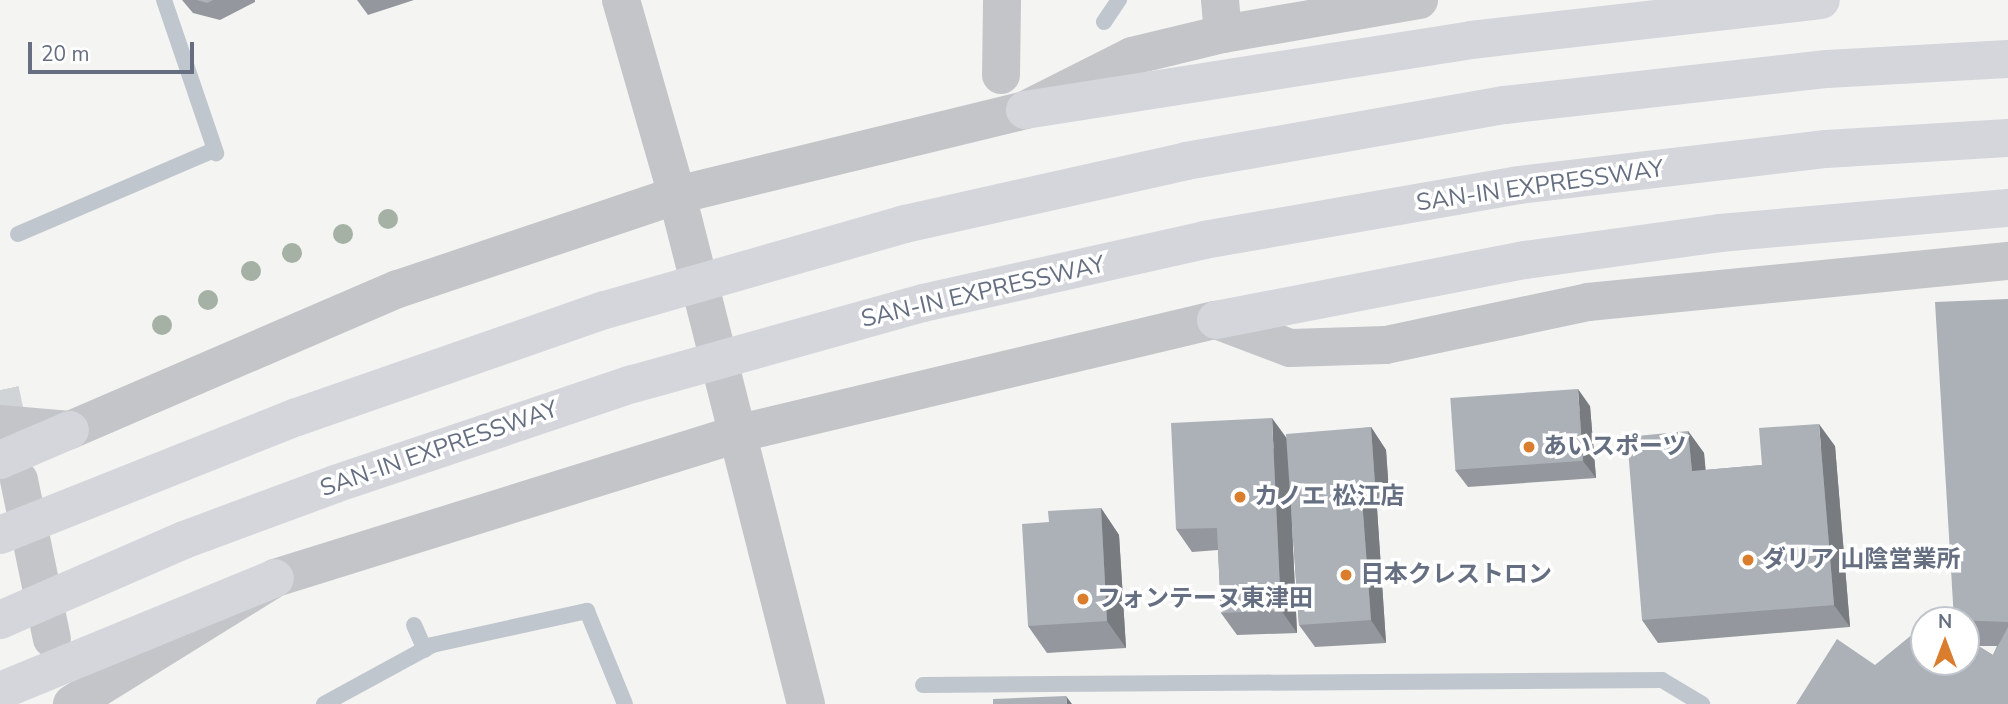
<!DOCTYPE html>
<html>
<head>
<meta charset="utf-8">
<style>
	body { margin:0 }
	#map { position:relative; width:2008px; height:704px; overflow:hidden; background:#f4f5f2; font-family:"Nunito Sans","Noto Sans JP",sans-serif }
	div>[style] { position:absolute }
	.stream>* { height:16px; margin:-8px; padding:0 8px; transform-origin:8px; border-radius:8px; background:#c0c6cd }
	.minor-tunnel>* { height:38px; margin-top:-19px; transform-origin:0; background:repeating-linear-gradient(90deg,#d0d4d6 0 38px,transparent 0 57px) }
	.minor>* { height:38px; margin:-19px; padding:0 19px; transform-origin:19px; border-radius:19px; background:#c3c5c9 }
	.highway>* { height:38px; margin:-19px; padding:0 19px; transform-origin:19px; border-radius:19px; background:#d4d6dc }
	.trees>* { width:20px; height:20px; margin:-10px; border-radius:50%; background:#a5b1a4 }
	.wall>* { inset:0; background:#94989e }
	.shaded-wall>* { inset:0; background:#787c81 }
	.building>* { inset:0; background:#acb1b8; transform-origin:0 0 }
	.dots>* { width:19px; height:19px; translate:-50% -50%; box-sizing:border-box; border:4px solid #fff; border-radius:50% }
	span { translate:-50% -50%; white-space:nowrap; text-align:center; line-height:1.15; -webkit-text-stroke:7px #fff; paint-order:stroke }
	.street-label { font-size:24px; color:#656f81 }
	.poi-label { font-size:24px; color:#656f81; font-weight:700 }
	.left { translate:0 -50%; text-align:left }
	.north { position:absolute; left:1910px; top:606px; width:70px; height:70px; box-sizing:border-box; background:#fff; border:2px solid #c1c5cd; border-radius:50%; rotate:0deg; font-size:19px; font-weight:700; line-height:28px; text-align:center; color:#656f81 }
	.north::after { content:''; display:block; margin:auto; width:24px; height:32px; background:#da7d2d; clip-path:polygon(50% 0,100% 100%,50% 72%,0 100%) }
	.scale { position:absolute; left:28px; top:42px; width:166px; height:32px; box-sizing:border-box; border:4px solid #656f81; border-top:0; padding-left:9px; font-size:21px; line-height:24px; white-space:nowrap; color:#656f81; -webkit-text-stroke:5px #fff; paint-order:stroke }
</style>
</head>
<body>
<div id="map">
	<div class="stream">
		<div style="left:164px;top:0;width:162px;rotate:71.2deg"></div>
		<div style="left:1104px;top:22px;width:27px;rotate:-56deg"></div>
		<div style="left:18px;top:234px;width:213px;rotate:-23.2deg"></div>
		<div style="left:414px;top:625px;width:27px;rotate:66deg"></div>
		<div style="left:923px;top:685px;width:739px;rotate:-0.39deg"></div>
		<div style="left:1662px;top:680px;width:47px;rotate:31deg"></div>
		<div style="left:324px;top:704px;width:123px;rotate:-28.6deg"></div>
		<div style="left:432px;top:645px;width:159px;rotate:-12.4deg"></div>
		<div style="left:587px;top:611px;width:100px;rotate:67.8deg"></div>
	</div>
	<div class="minor-tunnel">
		<div style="left:0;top:390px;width:67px;rotate:78deg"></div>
	</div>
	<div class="minor">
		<div style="left:621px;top:0;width:203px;rotate:74deg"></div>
		<div style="left:677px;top:195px;width:525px;rotate:75.78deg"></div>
		<div style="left:1220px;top:0;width:34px;rotate:85deg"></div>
		<div style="left:1001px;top:75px;width:75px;rotate:-89.2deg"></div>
		<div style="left:0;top:424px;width:70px;rotate:4.9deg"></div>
		<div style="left:70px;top:430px;width:357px;rotate:-23.3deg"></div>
		<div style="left:398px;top:289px;width:294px;rotate:-18.6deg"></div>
		<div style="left:677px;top:195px;width:358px;rotate:-13.7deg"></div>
		<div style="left:1025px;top:110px;width:120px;rotate:-26.8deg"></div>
		<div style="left:1132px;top:56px;width:94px;rotate:-13.6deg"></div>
		<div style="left:1223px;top:34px;width:199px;rotate:-9.8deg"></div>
		<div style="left:19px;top:480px;width:162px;rotate:78.3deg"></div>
		<div style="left:72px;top:704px;width:239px;rotate:-31.8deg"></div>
		<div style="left:275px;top:578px;width:483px;rotate:-17.3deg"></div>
		<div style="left:736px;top:434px;width:493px;rotate:-13.4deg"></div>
		<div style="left:1216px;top:320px;width:79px;rotate:20.7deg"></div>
		<div style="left:1290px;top:348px;width:96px;rotate:-1.8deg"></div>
		<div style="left:1386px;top:345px;width:207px;rotate:-12deg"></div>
		<div style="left:1588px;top:302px;width:422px;rotate:-5.6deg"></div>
	</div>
	<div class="highway">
		<div style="left:1025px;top:110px;width:451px;rotate:-8.9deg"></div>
		<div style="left:1471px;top:40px;width:352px;rotate:-6.5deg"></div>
		<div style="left:1216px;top:320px;width:316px;rotate:-11deg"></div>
		<div style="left:1526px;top:260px;width:196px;rotate:-7.9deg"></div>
		<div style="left:1720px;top:233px;width:289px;rotate:-5deg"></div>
		<div style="left:0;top:460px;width:76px;rotate:-23.2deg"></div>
		<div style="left:0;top:535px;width:320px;rotate:-21.7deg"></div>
		<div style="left:297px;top:417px;width:326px;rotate:-19.2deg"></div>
		<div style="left:605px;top:310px;width:312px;rotate:-16deg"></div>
		<div style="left:905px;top:224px;width:288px;rotate:-12.6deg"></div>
		<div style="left:1186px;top:161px;width:324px;rotate:-10deg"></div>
		<div style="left:1505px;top:105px;width:324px;rotate:-6.4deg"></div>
		<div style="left:1827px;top:69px;width:181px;rotate:-3.2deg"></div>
		<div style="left:0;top:620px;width:201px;rotate:-23.5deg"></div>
		<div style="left:184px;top:540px;width:161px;rotate:-20.3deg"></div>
		<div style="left:335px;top:484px;width:314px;rotate:-18.6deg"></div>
		<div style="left:633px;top:384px;width:301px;rotate:-15.6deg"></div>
		<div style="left:923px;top:303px;width:288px;rotate:-12.6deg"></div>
		<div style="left:1204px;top:240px;width:320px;rotate:-9.9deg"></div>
		<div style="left:1519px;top:185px;width:309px;rotate:-6.7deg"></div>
		<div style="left:1826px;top:149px;width:182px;rotate:-3.5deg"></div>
		<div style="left:0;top:691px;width:297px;rotate:-22.3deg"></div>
	</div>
	<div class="trees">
		<div style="left:388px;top:219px"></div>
		<div style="left:343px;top:234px"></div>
		<div style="left:292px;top:253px"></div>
		<div style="left:251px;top:271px"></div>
		<div style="left:208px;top:300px"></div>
		<div style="left:162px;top:325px"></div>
	</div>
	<div class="wall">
		<div style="clip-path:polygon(182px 0,255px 0,255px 2px,220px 20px,193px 13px)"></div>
		<div style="clip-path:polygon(357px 0,414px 0,368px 15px)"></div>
		<div style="clip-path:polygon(evenodd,2008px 299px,2008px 704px,1875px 665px,1967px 639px,1966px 637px,1966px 620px,2008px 299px,1978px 646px,1997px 646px,1993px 655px,1978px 646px)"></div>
		<div style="clip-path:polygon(1590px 406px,1596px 478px,1468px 487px,1455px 470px)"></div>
		<div style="clip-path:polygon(1371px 427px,1386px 450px,1390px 507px,1377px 508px,1386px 643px,1315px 647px,1299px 625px,1291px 506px,1297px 633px,1237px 635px,1221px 613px,1218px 550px,1192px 552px,1176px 529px,1286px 438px)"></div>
		<div style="clip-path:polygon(1688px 431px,1704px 453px,1705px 470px,1762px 465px,1835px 446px,1850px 627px,1658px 643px,1642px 620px)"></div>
		<div style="clip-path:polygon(1101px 508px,1119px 535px,1126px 648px,1047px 653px,1028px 626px,1049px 522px)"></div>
	</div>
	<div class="shaded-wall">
		<div style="clip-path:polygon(1578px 389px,1590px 406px,1596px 478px,1583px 461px)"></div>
		<div style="clip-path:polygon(1272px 418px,1288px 440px,1297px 633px,1281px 610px)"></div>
		<div style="clip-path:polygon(1819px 424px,1835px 446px,1850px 627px,1834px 605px)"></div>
		<div style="clip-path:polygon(1371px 427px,1386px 450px,1390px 507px,1375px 484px)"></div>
		<div style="clip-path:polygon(1688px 431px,1704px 453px,1708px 493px,1692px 471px)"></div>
		<div style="clip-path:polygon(1361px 485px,1377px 508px,1386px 643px,1371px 620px)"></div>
		<div style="clip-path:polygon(1101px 508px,1119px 535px,1126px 648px,1107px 621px)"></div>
		<div style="clip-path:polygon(1066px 696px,1072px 704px,1067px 704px)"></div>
	</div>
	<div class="building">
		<div style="clip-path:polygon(197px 0,213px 0,207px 3px)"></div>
		<div style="clip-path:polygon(2008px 299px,2008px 622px,1954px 620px,1935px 302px)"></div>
		<div style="left:1578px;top:389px;width:72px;height:128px;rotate:86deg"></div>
		<div style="clip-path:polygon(1272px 418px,1281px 610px,1221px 613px,1217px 528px,1176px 529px,1171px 423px)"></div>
		<div style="clip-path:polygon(1819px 424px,1834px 605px,1642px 620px,1627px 437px,1688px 431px,1692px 471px,1762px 465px,1759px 428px)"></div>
		<div style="clip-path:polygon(1371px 427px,1375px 484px,1361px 485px,1371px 620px,1299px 625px,1286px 434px)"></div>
		<div style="clip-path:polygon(1101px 508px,1107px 621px,1028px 626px,1022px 524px,1049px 522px,1048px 511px)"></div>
		<div style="clip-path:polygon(2008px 627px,2008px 704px,1796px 704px,1837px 639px,1875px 665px,1914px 633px,1924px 633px,1924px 662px,1966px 662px,1966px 638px,1993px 655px)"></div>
		<div style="clip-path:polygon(1066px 696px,1067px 704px,993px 704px,993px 699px)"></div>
	</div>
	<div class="dots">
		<div style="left:1529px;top:447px;background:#da7d2d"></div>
		<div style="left:1240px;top:497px;background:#da7d2d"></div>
		<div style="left:1748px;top:560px;background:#da7d2d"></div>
		<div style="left:1346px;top:575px;background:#da7d2d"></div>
		<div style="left:1083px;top:599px;background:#da7d2d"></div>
	</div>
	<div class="street-label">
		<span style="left:1540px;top:186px;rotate:-8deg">SAN-IN EXPRESSWAY</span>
		<span style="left:983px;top:292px;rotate:-13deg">SAN-IN EXPRESSWAY</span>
		<span style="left:439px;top:449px;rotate:-19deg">SAN-IN EXPRESSWAY</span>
	</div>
	<div class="poi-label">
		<span class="left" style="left:1543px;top:447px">あいスポーツ</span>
		<span class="left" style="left:1254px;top:497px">カノエ 松江店</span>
		<span class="left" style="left:1762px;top:560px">ダリア 山陰営業所</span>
		<span class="left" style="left:1360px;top:575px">日本クレストロン</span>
		<span class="left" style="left:1097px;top:599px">フォンテーヌ東津田</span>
	</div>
	<div class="north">N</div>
	<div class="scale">20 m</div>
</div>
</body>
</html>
